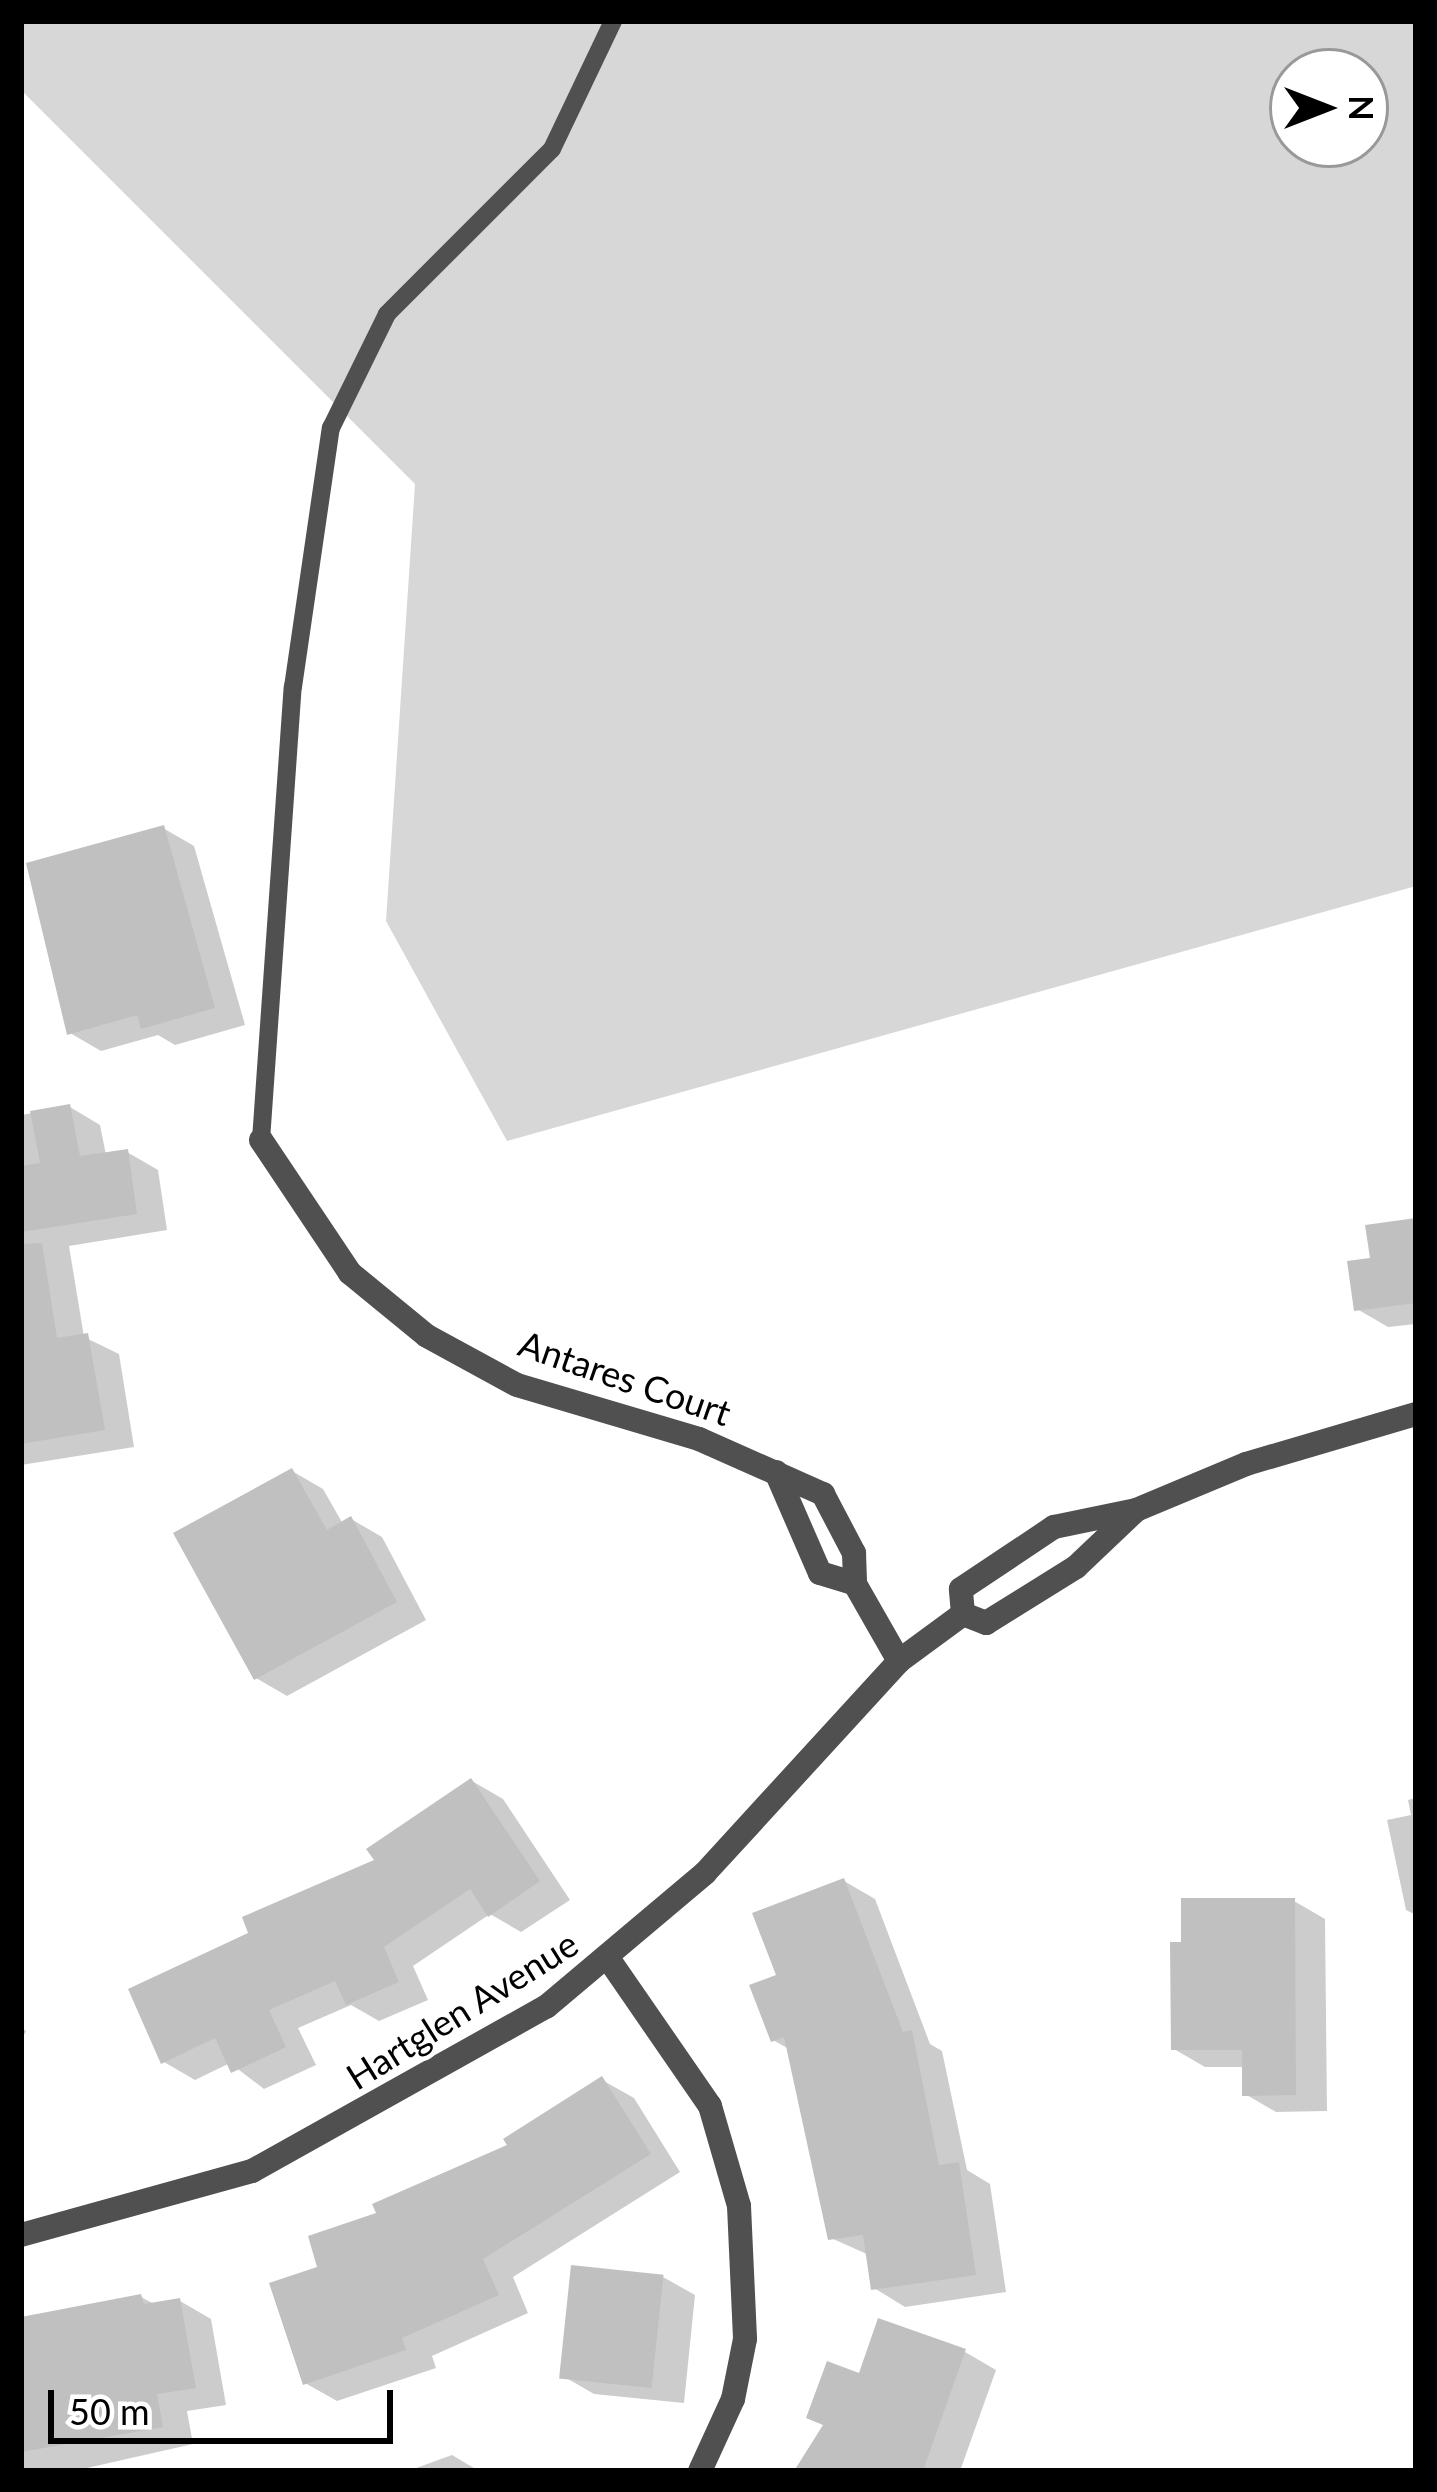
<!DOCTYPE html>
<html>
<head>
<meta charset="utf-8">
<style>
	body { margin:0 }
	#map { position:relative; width:1437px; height:2492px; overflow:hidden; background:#fff; font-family:Lato,sans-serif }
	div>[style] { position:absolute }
	.green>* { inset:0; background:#d7d7d7 }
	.shadow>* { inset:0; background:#0003; transform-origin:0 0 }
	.building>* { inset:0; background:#c0c0c0; transform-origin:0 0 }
	.lane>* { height:18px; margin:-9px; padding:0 9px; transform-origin:9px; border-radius:9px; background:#505050 }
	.street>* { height:24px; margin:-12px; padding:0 12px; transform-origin:12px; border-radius:12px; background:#505050 }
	span { translate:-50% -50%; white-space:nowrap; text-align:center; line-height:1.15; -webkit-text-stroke:9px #fff; paint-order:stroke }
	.street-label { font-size:36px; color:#000 }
	.frame { position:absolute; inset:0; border:24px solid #000; pointer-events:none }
	.north { position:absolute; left:1269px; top:48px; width:120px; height:120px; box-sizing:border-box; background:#fff; border:3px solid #999; border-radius:50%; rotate:90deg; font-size:33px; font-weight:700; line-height:48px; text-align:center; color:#000 }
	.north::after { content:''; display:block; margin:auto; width:42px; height:54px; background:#000; clip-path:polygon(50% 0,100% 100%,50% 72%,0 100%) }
	.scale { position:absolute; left:48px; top:2390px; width:345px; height:54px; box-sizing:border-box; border:6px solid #000; border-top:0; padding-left:15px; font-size:36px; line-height:42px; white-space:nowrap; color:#000; -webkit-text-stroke:9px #fff; paint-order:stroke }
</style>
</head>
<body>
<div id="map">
	<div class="green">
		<div style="clip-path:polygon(evenodd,21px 21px,1416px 21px,1416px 886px,507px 1141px,386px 921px,415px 484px,21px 90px,21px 21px,1293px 72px,1365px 72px,1365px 144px,1293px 144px,1293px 72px)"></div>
	</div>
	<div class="shadow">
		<div style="clip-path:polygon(163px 828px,194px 846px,245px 1025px,175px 1045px,158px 1035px,101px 1051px,70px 1033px)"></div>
		<div style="clip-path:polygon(70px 1107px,100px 1125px,106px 1155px,127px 1152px,158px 1170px,167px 1230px,69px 1246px,84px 1337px,119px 1354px,134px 1447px,21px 1465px,21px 1115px)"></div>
		<div style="clip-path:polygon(1416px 1223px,1416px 1324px,1388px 1327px,1357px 1309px,1373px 1260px)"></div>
		<div style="clip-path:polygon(292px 1471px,323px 1489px,343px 1524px,351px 1519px,382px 1537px,426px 1620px,287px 1696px,256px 1678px)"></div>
		<div style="clip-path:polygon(472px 1781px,503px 1799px,570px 1900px,521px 1932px,490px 1914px,413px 1966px,428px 2000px,379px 2021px,351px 2005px,298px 2028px,316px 2065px,264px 2089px,230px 2063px,195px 2080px,164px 2062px,252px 1934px,378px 1862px)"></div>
		<div style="clip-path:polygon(1416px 1798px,1416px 1915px,1406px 1910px,1387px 1820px,1411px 1815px,1408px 1800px)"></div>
		<div style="clip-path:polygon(844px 1881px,875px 1899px,930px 2044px,942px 2051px,967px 2170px,990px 2184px,1006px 2292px,905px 2307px,874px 2288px,869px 2255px,831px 2238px,789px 2049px,773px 2040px,780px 1977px)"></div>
		<div style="clip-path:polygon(1294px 1901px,1325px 1919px,1327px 2111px,1276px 2112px,1245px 2094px,1245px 2067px,1205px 2067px,1174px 2049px,1184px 1945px)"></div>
		<div style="left:21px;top:2028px;width:6px;height:123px;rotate:31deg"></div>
		<div style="clip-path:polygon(602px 2080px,634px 2098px,680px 2172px,513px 2277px,528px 2313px,432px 2356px,436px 2368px,337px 2401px,305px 2383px,321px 2269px,380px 2215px,511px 2147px)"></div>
		<div style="clip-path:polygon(663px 2277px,695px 2295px,684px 2403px,594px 2394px,563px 2376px)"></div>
		<div style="clip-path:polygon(141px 2297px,156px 2305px,180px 2301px,211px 2319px,226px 2405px,187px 2411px,193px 2444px,87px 2468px,21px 2469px,21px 2320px)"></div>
		<div style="clip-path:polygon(965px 2352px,996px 2370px,960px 2471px,798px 2471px,861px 2376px)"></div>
		<div style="clip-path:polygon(452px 2455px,479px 2471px,408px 2471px)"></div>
	</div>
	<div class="building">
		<div style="clip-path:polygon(164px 825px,215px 1008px,141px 1029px,137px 1015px,67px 1035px,26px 863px)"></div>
		<div style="clip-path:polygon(70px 1104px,80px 1156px,128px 1149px,137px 1214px,21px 1232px,21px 1166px,40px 1163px,30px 1111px)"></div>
		<div style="clip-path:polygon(1416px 1218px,1416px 1303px,1354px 1311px,1347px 1261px,1370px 1258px,1365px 1225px)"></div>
		<div style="clip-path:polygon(42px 1243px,57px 1338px,88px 1333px,105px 1430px,21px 1444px,21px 1244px)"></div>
		<div style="clip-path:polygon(292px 1468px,327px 1530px,351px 1516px,397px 1602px,254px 1680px,173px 1533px)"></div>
		<div style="clip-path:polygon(471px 1778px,540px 1881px,488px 1917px,470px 1889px,384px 1947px,399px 1982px,346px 2005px,335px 1981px,269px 2010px,286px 2047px,231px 2073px,215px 2038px,161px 2064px,128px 1989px,248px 1933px,242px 1917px,374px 1860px,366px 1849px)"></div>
		<div style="clip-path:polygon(844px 1878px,903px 2032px,912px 2030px,939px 2165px,959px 2162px,976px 2275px,871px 2290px,863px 2235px,828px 2240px,784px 2037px,771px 2042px,749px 1985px,776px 1975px,752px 1913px)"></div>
		<div style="clip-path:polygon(1181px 1898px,1295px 1898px,1296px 2095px,1242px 2096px,1242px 2050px,1171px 2050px,1170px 1942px,1181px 1942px)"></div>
		<div style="clip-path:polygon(602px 2076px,651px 2154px,483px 2259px,499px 2295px,402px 2338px,406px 2350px,303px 2385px,269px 2283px,317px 2267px,308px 2236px,376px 2213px,372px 2204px,507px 2145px,503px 2139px)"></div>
		<div style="left:571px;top:2265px;width:93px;height:114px;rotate:6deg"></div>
		<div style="clip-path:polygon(141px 2294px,144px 2304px,180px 2298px,196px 2388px,157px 2394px,163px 2427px,21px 2452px,21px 2317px)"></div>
		<div style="clip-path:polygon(878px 2318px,966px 2349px,923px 2471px,794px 2471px,823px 2425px,806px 2418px,827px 2361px,859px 2373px)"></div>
	</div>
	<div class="lane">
		<div style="left:261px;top:1140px;width:454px;rotate:-86deg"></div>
		<div style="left:293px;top:687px;width:262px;rotate:-81.7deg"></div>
		<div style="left:331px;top:428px;width:127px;rotate:-63.8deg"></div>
		<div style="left:387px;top:314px;width:233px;rotate:-45deg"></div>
		<div style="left:552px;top:149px;width:142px;rotate:-64.5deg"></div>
	</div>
	<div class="street">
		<div style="left:261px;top:1140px;width:160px;rotate:56.2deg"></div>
		<div style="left:350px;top:1273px;width:99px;rotate:39.3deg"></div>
		<div style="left:427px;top:1336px;width:102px;rotate:28.6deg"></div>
		<div style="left:517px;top:1385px;width:190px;rotate:16.5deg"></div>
		<div style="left:699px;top:1439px;width:136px;rotate:23.9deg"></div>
		<div style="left:823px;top:1494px;width:67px;rotate:62.3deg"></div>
		<div style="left:854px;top:1553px;width:31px;rotate:88deg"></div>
		<div style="left:855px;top:1584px;width:89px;rotate:60.3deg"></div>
		<div style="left:776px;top:1472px;width:110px;rotate:66.5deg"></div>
		<div style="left:820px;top:1573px;width:37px;rotate:17deg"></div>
		<div style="left:963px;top:1614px;width:25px;rotate:-95deg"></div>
		<div style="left:961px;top:1589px;width:112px;rotate:-33.7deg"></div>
		<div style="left:1054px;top:1527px;width:84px;rotate:-11.7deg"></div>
		<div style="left:1136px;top:1510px;width:119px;rotate:-22.7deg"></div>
		<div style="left:1246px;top:1464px;width:177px;rotate:-16.4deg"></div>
		<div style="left:963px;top:1614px;width:25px;rotate:21deg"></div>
		<div style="left:986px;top:1623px;width:106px;rotate:-31.9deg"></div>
		<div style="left:1076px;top:1567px;width:80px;rotate:-43.5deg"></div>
		<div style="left:610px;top:1961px;width:176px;rotate:55.4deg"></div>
		<div style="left:710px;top:2106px;width:104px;rotate:73.8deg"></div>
		<div style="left:739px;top:2206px;width:133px;rotate:87.4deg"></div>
		<div style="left:745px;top:2339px;width:61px;rotate:101.3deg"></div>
		<div style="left:733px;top:2399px;width:79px;rotate:114.6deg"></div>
		<div style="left:21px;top:2235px;width:240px;rotate:-15.5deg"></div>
		<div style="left:252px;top:2171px;width:337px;rotate:-29.2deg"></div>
		<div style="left:546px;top:2007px;width:208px;rotate:-40.1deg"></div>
		<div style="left:705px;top:1873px;width:287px;rotate:-47.5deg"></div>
		<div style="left:899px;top:1661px;width:79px;rotate:-36.3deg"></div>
	</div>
	<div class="street-label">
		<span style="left:625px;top:1378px;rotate:19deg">Antares Court</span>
		<span style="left:462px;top:2010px;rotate:-32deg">Hartglen Avenue</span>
	</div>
	<div class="frame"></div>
	<div class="north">N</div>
	<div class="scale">50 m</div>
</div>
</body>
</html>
